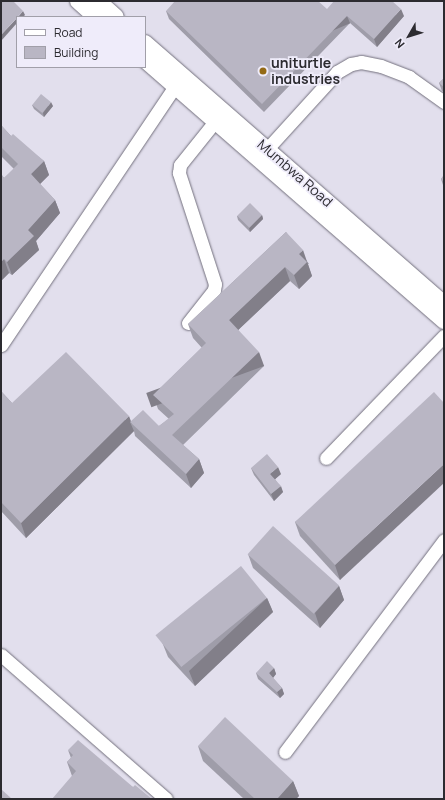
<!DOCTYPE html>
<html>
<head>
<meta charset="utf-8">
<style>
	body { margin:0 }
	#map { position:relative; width:445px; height:800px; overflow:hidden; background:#e2dfed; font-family:Manrope,sans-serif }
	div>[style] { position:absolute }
	.roads { filter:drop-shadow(0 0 1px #73707d) drop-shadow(0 0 1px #73707d) }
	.minor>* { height:13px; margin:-6.5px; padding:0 6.5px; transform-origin:6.5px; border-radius:6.5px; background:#fff }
	.major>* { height:16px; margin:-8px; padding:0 8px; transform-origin:8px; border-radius:8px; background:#fff }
	.wall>* { inset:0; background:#9f9da9 }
	.shaded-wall>* { inset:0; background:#827f89; transform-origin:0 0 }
	.building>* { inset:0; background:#b9b6c4; transform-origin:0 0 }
	.dots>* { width:11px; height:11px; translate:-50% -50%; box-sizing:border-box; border:2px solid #efecfa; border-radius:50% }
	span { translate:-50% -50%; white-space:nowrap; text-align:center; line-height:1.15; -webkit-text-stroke:3.5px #efecfa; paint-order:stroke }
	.poi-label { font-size:14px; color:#2c2b30; font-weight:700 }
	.left { translate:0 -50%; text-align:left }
	.street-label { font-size:14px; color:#2c2b30 }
	.frame { position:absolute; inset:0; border:2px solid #2c2b30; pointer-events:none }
	.legend { position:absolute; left:16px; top:16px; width:130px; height:52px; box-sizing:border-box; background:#efecfa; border:1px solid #a19fa9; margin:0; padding:5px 7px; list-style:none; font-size:12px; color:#2c2b30 }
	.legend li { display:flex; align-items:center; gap:8px; height:20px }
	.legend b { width:20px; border:1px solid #a19fa9 }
	.north { position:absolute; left:389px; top:16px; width:40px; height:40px; -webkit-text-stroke:3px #efecfa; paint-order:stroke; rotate:231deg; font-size:11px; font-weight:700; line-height:16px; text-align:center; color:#2c2b30 }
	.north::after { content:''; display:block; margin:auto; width:14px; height:18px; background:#2c2b30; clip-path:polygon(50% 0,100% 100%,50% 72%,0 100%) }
</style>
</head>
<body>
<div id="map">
	<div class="roads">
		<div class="minor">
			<div style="left:267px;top:149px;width:104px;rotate:-47.7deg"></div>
			<div style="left:337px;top:72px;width:16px;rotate:-30deg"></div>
			<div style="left:351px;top:64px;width:10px;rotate:-11deg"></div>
			<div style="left:361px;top:62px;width:20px;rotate:11deg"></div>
			<div style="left:381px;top:66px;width:30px;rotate:21deg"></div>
			<div style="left:409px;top:77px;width:43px;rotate:35.5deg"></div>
			<div style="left:188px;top:323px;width:42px;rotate:-51.8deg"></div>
			<div style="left:214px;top:290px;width:6px;rotate:-81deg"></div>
			<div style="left:215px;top:284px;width:117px;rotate:-108deg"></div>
			<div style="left:179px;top:173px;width:8px;rotate:-83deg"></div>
			<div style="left:180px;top:165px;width:58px;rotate:-51.3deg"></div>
			<div style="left:1px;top:345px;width:321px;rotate:-56.1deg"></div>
			<div style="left:326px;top:458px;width:170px;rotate:-46deg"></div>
			<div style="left:1px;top:655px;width:219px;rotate:41.1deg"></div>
			<div style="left:285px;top:752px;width:265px;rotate:-53.1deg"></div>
		</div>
		<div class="major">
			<div style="left:78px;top:1px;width:24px;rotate:42deg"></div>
			<div style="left:98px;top:1px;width:24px;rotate:42deg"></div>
			<div style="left:145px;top:43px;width:397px;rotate:41.1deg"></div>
			<div style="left:145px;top:60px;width:397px;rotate:41.1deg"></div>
		</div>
	</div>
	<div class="wall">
		<div style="clip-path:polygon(327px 9px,404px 16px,377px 47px,350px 23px,264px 112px,169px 19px,166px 11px)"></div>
		<div style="clip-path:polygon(444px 78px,444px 92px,442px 91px,439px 83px)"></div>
		<div style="clip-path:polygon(32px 105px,53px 106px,44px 117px,34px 109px)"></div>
		<div style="clip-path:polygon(1px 125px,11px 136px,44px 161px,49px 175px,40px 184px,55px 200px,60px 213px,36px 241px,39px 250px,12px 275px,9px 273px,1px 281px,1px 174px,4px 178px,14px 169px,1px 156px)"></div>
		<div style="clip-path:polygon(444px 175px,444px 185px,443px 185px,441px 179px)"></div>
		<div style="clip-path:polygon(262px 215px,263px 219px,250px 232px,238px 220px,237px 216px)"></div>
		<div style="clip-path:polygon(286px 232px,309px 264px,308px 264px,312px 276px,299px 289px,290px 281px,238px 330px,264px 366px,183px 445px,199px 459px,204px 473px,191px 488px,135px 436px,134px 431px,26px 538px,1px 511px,1px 391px,12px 403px,131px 421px,159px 426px,169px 419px,158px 409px,153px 395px,202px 348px,193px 338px,188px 324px)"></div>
		<div style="clip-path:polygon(444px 403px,340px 580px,300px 536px,295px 522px)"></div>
		<div style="clip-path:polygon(251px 468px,281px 474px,275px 479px,283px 492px,274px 501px,254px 475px)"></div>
		<div style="clip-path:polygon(248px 554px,339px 586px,344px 600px,320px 628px,253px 568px)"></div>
		<div style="clip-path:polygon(267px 598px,273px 612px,195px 686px,168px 657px,162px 642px)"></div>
		<div style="clip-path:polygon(274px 668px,276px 674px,273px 678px,282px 688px,284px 694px,280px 698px,258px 679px,256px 673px)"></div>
		<div style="clip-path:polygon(198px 746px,293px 781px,299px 796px,296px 799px,244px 799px,203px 761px)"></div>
		<div style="clip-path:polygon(68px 750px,133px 787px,72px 776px,67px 762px,71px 758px)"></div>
	</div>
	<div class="shaded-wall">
		<div style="clip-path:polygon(401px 9px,404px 16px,377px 47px,374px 39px)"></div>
		<div style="clip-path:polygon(23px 11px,25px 15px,23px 17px,18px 17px)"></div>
		<div style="left:347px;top:16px;width:8px;height:122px;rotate:67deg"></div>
		<div style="clip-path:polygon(17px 18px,17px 23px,1px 41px,1px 35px)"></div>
		<div style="clip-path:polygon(51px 102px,53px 106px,44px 117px,43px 113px)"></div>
		<div style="clip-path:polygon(44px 161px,49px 175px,36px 188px,31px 174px)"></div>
		<div style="clip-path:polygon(55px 200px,60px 213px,36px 241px,39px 250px,12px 275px,7px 262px,28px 230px)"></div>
		<div style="clip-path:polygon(262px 215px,263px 219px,250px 232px,249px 228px)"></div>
		<div style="clip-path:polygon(303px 250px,312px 276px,299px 289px,294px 275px,299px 254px)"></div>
		<div style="clip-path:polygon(4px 259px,9px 273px,1px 281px,1px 262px)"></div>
		<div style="clip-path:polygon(285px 267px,290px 281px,234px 334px,229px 320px)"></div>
		<div style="left:259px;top:352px;width:15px;height:120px;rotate:70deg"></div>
		<div style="clip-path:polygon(129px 416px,132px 424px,130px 422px,134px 431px,26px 538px,21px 523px)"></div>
		<div style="clip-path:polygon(199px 459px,204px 473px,191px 488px,186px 474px)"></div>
		<div style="clip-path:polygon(444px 464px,444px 483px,340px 580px,335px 565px)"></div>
		<div style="clip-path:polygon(278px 467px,281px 474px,273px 481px,270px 474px)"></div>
		<div style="clip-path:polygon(281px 486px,283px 492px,274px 501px,271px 494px)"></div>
		<div style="clip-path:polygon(339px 586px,344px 600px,320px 628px,315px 613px)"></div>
		<div style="clip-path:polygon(267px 598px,273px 612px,195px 686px,189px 671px)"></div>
		<div style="clip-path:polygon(274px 668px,276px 674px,272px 679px,269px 673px)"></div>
		<div style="clip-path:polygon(282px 688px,284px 694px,280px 698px,277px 692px)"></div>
		<div style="clip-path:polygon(293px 781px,299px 796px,296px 799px,277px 799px)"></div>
	</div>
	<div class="building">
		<div style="clip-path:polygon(3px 1px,13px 1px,23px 11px,1px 35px,1px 3px)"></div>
		<div style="clip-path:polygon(175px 1px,318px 1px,327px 9px,334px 1px,392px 1px,401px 9px,374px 39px,347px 16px,262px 104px,166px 11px)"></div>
		<div style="clip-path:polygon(444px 78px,444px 87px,439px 83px)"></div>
		<div style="left:41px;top:94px;width:13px;height:14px;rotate:39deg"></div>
		<div style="clip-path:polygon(1px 125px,11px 136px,13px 134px,44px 161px,31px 174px,55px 200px,28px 230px,34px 236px,7px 262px,4px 259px,1px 262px,1px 174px,4px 178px,18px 164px,1px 147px)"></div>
		<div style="clip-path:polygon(444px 175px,444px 182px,441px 179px)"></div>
		<div style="left:250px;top:203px;width:17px;height:18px;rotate:45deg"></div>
		<div style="clip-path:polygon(286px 232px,303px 250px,299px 254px,307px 262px,294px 275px,285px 267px,229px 320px,259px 352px,172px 435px,199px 459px,186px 474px,130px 422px,143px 410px,159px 426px,174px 414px,153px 395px,206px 343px,188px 324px)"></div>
		<div style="clip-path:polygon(66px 352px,129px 416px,21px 523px,1px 502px,1px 391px,12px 403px)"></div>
		<div style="clip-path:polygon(434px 392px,444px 403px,444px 464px,335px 565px,295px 522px)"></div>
		<div style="clip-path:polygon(267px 454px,278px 467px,270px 474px,281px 486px,271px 494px,251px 468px)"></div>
		<div style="left:273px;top:526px;width:89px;height:38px;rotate:42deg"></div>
		<div style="left:241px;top:566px;width:41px;height:110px;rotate:51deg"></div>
		<div style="clip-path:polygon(267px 661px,274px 668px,269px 673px,282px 688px,277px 692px,256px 673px)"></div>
		<div style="clip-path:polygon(225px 717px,293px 781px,277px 799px,255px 799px,198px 746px)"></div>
		<div style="clip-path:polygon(78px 740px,133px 787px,135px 785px,152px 799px,52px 799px,76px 771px,67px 762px,73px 755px,68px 750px)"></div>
		<div style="clip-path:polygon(1px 789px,12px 799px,1px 799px)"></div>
	</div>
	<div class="dots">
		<div style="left:263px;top:71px;background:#946a15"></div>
	</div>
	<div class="poi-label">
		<span class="left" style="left:271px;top:71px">uniturtle<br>industries</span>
	</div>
	<div class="street-label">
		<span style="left:295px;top:173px;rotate:41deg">Mumbwa Road</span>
	</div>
	<div class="frame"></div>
	<ul class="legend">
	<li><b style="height:5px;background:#fff"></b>Road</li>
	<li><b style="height:11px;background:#b9b6c4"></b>Building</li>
	</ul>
	<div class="north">N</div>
</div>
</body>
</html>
